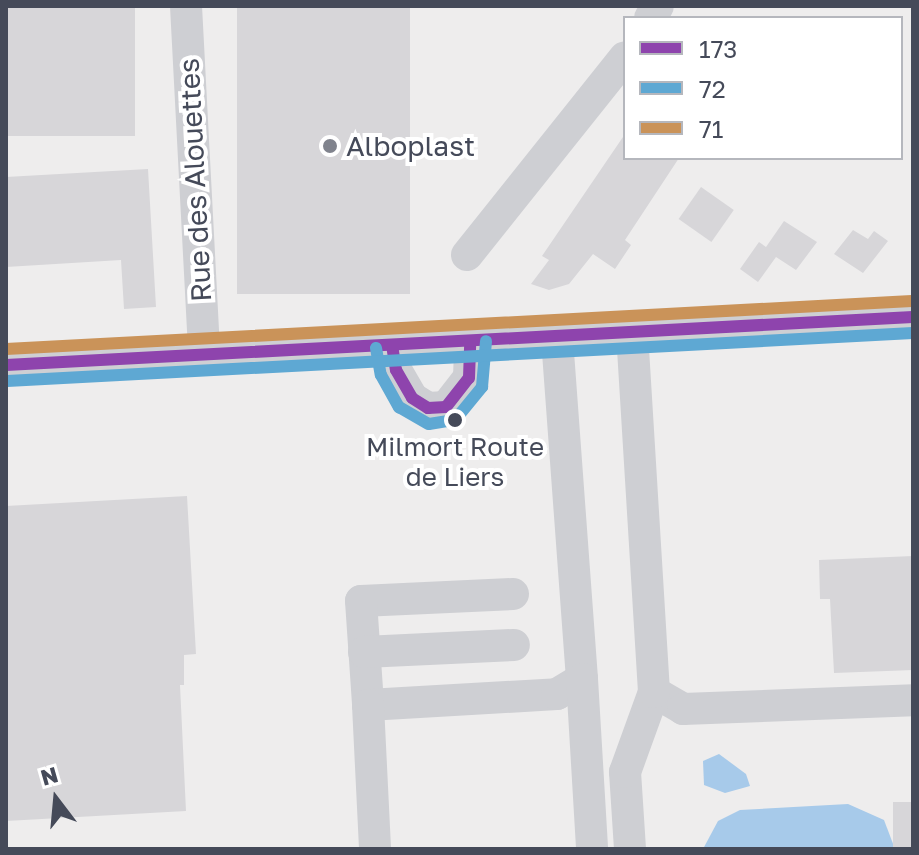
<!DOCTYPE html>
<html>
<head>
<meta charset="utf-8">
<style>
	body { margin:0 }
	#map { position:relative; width:919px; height:855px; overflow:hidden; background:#eeeded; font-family:"Golos Text",sans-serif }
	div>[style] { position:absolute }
	.water>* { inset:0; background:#a7caea }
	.building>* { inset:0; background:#d7d6d9; transform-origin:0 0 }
	.minor>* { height:32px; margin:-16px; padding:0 16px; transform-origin:16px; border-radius:16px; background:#cecfd3 }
	.bus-1>* { height:12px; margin:-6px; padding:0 6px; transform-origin:6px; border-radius:6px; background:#8e44ad }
	.bus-2>* { height:12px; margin:-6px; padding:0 6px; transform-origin:6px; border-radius:6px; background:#5ea8d3 }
	.bus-3>* { height:12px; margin:-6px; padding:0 6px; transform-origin:6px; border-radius:6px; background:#ca9359 }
	.dots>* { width:22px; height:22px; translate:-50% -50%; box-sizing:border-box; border:4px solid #fff; border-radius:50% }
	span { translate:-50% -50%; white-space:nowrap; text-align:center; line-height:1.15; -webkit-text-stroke:8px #fff; paint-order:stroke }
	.bus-label { font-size:26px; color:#454a59 }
	.poi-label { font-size:28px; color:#454a59 }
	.left { translate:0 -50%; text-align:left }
	.street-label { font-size:28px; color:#454a59 }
	.frame { position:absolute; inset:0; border:8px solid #454a59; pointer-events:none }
	.legend { position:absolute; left:623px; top:16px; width:280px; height:144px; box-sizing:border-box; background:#fff; border:2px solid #b5b7bd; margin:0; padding:10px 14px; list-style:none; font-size:24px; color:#454a59 }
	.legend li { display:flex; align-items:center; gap:16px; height:40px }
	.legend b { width:40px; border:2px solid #b5b7bd }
	.north { position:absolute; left:16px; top:759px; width:80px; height:80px; -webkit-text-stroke:6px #fff; paint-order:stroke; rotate:344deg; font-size:22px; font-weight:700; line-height:32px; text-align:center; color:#454a59 }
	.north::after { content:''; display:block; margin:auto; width:28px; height:36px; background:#454a59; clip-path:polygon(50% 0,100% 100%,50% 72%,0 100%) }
</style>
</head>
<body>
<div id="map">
	<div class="water">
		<div style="clip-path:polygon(719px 754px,746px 774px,750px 786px,725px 793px,704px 785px,703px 761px)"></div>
		<div style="clip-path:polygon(848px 804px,884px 820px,895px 849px,703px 849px,718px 821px,740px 810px)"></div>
	</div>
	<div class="building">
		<div style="left:6px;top:6px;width:129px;height:130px"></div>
		<div style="left:237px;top:6px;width:173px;height:288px"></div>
		<div style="clip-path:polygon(625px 134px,625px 158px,679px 158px,625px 240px,631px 245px,615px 269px,593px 254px,569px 284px,549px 290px,531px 284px,549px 260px,542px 256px)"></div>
		<div style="clip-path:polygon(148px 169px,156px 307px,124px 309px,121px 260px,6px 267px,6px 177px)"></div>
		<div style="left:701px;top:187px;width:40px;height:39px;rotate:35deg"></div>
		<div style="clip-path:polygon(784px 221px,817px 242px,796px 270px,776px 257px,758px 282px,740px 269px,759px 242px,766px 247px)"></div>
		<div style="clip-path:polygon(853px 230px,868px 239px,874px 231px,888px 241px,863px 273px,834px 254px)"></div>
		<div style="clip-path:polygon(187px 496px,196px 654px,184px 655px,184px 685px,180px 685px,186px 811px,6px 821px,6px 506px)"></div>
		<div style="clip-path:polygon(913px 556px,913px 670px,834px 673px,830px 599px,820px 599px,819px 560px)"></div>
		<div style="left:913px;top:802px;width:47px;height:20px;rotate:90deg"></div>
	</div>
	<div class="minor">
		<div style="left:186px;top:6px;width:348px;rotate:87deg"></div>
		<div style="left:650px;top:18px;width:14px;rotate:-56deg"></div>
		<div style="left:467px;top:255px;width:253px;rotate:-51.4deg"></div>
		<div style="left:392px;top:345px;width:25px;rotate:81deg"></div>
		<div style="left:396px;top:370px;width:32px;rotate:60deg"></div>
		<div style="left:412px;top:398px;width:19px;rotate:32deg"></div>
		<div style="left:428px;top:408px;width:18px;rotate:-3deg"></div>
		<div style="left:446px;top:407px;width:37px;rotate:-52deg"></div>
		<div style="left:469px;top:378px;width:37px;rotate:-88deg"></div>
		<div style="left:6px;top:365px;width:908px;rotate:-3.03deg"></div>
		<div style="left:513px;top:594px;width:152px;rotate:177.4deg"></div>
		<div style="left:361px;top:601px;width:104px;rotate:86.1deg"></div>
		<div style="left:368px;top:705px;width:189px;rotate:-3.3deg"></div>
		<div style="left:557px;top:694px;width:29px;rotate:-31deg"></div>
		<div style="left:582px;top:679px;width:343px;rotate:-94.2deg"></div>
		<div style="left:364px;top:652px;width:150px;rotate:-2.7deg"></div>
		<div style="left:582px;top:679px;width:170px;rotate:86.6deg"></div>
		<div style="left:654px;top:692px;width:34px;rotate:30deg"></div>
		<div style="left:683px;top:709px;width:230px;rotate:-2.2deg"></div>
		<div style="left:368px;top:705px;width:144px;rotate:87.2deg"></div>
		<div style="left:630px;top:849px;width:77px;rotate:-93.7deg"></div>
		<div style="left:625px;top:772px;width:85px;rotate:-70.1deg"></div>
		<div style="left:654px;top:692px;width:360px;rotate:-93.5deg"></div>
	</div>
	<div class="bus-1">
		<div style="left:392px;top:345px;width:25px;rotate:81deg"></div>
		<div style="left:396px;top:370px;width:32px;rotate:60deg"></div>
		<div style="left:412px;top:398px;width:19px;rotate:32deg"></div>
		<div style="left:428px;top:408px;width:18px;rotate:-3deg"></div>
		<div style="left:446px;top:407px;width:37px;rotate:-52deg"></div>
		<div style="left:469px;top:378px;width:37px;rotate:-88deg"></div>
		<div style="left:6px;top:365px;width:908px;rotate:-3.03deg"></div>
	</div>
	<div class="bus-2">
		<div style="left:376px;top:348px;width:27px;rotate:80deg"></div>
		<div style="left:381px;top:375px;width:37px;rotate:61deg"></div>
		<div style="left:399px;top:407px;width:34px;rotate:30deg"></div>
		<div style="left:429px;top:424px;width:26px;rotate:-9deg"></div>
		<div style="left:455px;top:420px;width:43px;rotate:-50.7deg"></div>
		<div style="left:482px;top:387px;width:46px;rotate:-85deg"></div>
		<div style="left:7px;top:381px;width:907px;rotate:-3.03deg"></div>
	</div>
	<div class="bus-3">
		<div style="left:6px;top:349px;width:907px;rotate:-3.03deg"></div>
	</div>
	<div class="dots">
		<div style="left:330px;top:146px;background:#80838d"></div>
		<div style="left:455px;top:420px;background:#454a59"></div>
	</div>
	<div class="bus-label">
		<span style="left:455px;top:462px">Milmort Route<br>de Liers</span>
	</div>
	<div class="poi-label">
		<span class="left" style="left:346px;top:146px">Alboplast</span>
	</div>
	<div class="street-label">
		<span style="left:195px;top:180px;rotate:-93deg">Rue des Alouettes</span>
	</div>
	<div class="frame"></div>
	<ul class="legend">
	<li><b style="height:10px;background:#8e44ad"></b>173</li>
	<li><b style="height:10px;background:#5ea8d3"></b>72</li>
	<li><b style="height:10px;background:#ca9359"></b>71</li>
	</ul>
	<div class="north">N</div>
</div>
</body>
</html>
